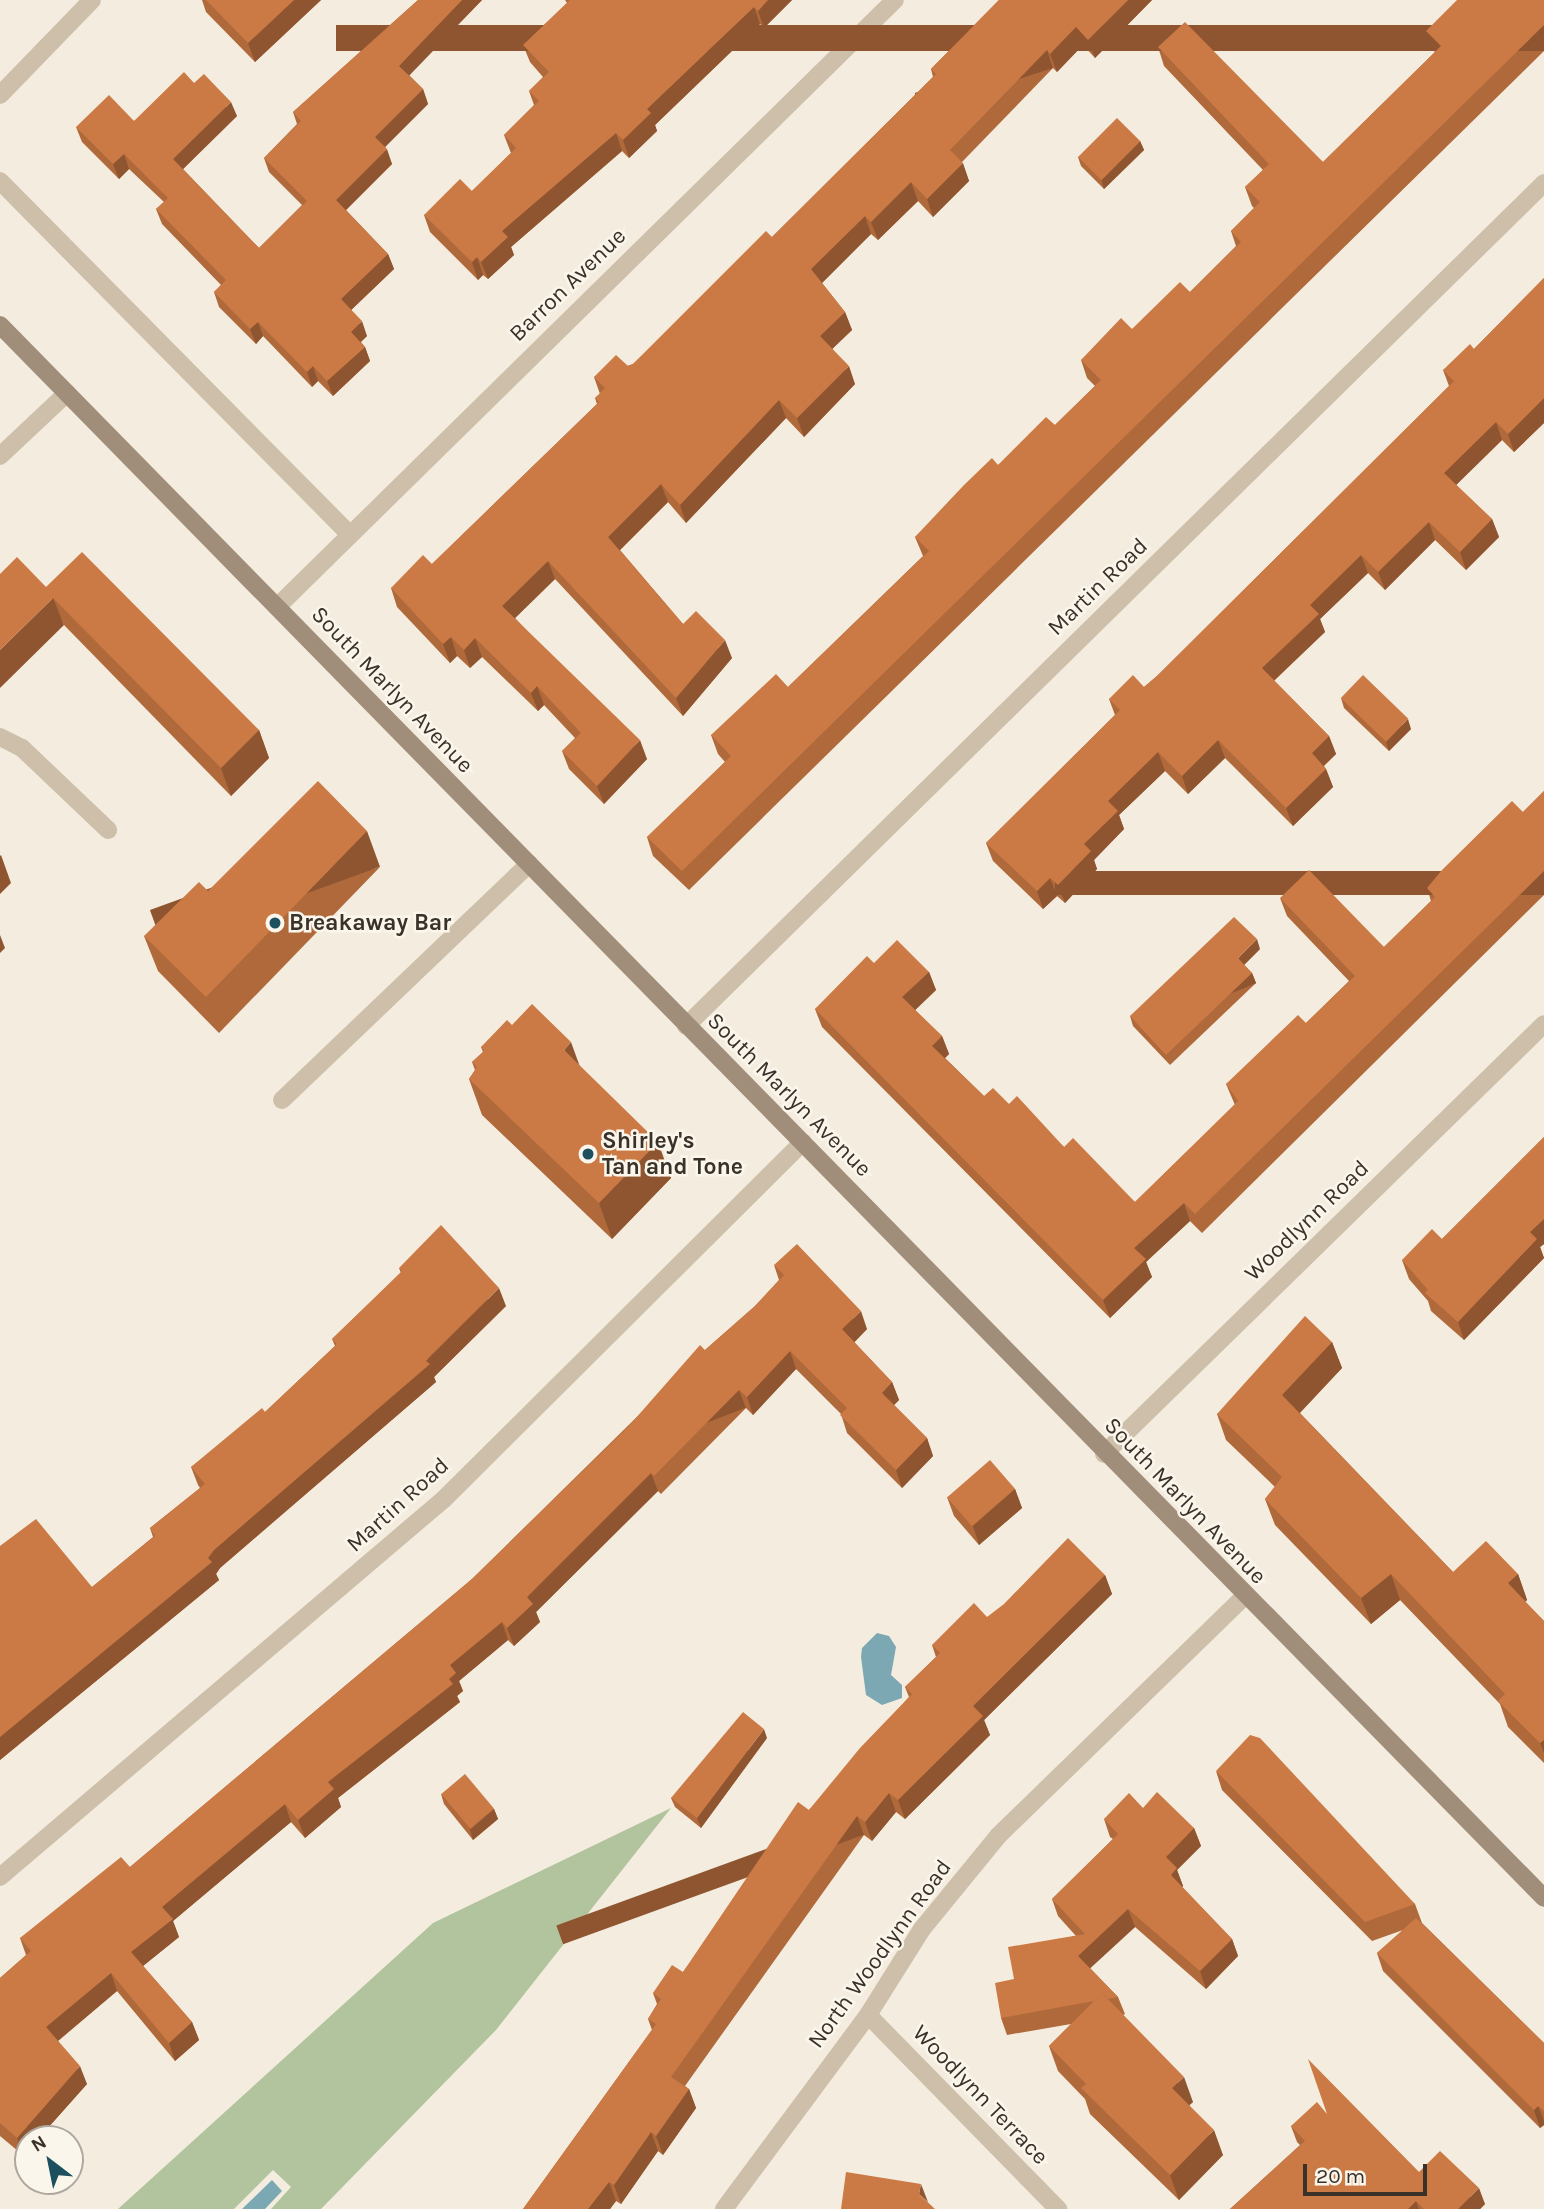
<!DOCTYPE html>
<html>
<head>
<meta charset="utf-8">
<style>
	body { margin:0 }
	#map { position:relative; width:1544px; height:2209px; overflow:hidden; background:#f4eddf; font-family:Karla,sans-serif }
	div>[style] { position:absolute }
	.green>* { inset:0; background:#b1c49d }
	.water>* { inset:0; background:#7ca8b3 }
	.lane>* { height:18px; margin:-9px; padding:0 9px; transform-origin:9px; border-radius:9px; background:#cdbfa9 }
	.street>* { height:18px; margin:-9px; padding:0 9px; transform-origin:9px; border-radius:9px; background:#cdbfa9 }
	.secondary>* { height:18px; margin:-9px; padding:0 9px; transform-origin:9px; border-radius:9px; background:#a18e7a }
	.wall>* { inset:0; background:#af693b }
	.shaded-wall>* { inset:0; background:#8f5530; transform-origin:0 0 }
	.building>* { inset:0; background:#cc7a45; transform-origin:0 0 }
	.dots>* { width:19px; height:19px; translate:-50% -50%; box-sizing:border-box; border:4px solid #fbf6ec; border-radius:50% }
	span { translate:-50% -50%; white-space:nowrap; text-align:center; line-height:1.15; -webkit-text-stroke:5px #fbf6ec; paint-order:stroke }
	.street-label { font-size:23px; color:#3a3129 }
	.poi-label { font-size:23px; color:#3a3129; font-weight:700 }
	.left { translate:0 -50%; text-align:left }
	.north { position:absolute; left:14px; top:2125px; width:70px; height:70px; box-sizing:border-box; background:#fbf6ec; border:2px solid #aea79e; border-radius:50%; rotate:328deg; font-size:19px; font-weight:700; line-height:28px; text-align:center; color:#3a3129 }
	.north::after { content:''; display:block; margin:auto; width:24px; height:32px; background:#1c505e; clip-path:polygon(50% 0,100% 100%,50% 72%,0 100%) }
	.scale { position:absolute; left:1303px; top:2164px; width:124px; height:32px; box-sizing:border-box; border:4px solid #3a3129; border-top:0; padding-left:9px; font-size:21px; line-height:24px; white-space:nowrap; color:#3a3129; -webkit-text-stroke:5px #fbf6ec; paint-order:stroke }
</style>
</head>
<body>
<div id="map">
	<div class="green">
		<div style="clip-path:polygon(671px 1808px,496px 2030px,321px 2209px,271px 2209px,291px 2187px,273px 2170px,234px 2209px,118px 2209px,433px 1923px)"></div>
	</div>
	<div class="water">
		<div style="clip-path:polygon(877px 1633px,889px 1636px,896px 1647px,891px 1675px,902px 1685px,902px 1698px,882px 1705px,866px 1695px,861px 1657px,862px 1648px)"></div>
		<div style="clip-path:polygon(272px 2180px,282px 2191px,265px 2209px,242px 2209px)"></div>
	</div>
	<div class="lane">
		<div style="left:0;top:737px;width:25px;rotate:27deg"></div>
		<div style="left:22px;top:748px;width:119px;rotate:43.6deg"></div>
		<div style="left:282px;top:1100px;width:342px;rotate:-43.7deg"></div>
	</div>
	<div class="street">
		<div style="left:0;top:95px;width:132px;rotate:-45.9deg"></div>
		<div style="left:0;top:181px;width:496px;rotate:45.3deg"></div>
		<div style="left:0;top:456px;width:92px;rotate:-43.2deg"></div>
		<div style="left:277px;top:607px;width:866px;rotate:-44.49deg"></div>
		<div style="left:686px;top:1026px;width:1203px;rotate:-44.49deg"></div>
		<div style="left:1104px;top:1454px;width:615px;rotate:-44.34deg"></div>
		<div style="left:0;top:1877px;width:583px;rotate:-40.41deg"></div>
		<div style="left:444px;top:1499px;width:506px;rotate:-44.84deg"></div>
		<div style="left:868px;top:2015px;width:272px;rotate:45.6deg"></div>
		<div style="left:724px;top:2209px;width:242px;rotate:-53.4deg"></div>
		<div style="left:868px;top:2015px;width:102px;rotate:-57.9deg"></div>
		<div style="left:922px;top:1929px;width:120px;rotate:-50.7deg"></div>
		<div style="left:998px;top:1836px;width:343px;rotate:-44.2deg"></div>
	</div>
	<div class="secondary">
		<div style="left:0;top:325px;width:2204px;rotate:45.53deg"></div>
	</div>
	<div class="wall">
		<div style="clip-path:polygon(202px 0,321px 0,255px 62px,206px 12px)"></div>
		<div style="clip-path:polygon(418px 0,482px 0,409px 75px,423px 89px,428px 104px,385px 147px,392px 164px,346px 210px,388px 254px,394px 269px,351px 310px,367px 336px,361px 342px,365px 347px,370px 361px,333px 396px,318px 381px,312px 387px,263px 336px,256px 344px,219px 307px,214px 292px,221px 285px,162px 224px,156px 209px,164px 202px,129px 169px,119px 179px,82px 142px,76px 127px,134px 121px,194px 83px,237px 116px,183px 169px,259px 248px,302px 205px,269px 172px,264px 158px,297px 124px,293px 112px)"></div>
		<div style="clip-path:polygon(565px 0,792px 0,764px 28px,760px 24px,655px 125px,657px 131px,629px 158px,622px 151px,511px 247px,514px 255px,488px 279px,483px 275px,478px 280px,430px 232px,424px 215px,472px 191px,511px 153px,504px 135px,534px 105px,529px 91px,543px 77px,530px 62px,523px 45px,567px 3px)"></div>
		<div style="clip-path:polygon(999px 0,1152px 0,1095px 58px,1083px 45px,1057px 72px,1053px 68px,962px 162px,969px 181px,933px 217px,918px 201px,878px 240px,871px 234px,822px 283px,845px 312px,852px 330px,832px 349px,855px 384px,804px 437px,786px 418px,686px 523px,668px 502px,620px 550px,683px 624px,732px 658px,683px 716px,555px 579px,515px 618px,647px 759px,604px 804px,569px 769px,562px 751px,575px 738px,544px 705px,538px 711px,482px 657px,470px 668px,457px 656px,450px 663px,397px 607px,391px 588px,432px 564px,597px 404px,595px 398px,600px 394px,594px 377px,633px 364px,772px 237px,933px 77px,931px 69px)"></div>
		<div style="clip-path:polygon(1544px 0,1544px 51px,689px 890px,653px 856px,647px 837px,725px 762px,718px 754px,711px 735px,788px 687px,923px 556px,915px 537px,998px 465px,1055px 425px,1095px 386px,1087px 378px,1081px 360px,1132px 329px,1190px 292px,1236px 246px,1231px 231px,1254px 208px,1252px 206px,1245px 187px,1263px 170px,1164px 66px,1158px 47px,1323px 162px,1435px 52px,1432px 49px,1426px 31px)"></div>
		<div style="clip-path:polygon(1140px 141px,1144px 150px,1104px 189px,1081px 166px,1078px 157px)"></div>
		<div style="clip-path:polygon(1544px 278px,1544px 423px,1514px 452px,1502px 440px,1456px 485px,1492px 519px,1499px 537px,1466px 570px,1435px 540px,1385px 590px,1368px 573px,1320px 619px,1325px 632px,1274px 681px,1329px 736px,1336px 754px,1324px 766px,1326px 769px,1333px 787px,1293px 826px,1225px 758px,1188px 794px,1165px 771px,1119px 815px,1124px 829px,1094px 860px,1097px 869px,1065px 903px,1057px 896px,1043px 909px,993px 861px,986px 843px,1115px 715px,1109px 699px,1144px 687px,1157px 676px,1449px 386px,1443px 370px,1474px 349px)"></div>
		<div style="clip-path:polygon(46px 587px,259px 730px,269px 758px,231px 796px,64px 625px)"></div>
		<div style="clip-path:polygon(1341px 698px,1411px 729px,1389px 751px,1344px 708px)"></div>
		<div style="clip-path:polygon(1544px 791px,1544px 895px,1202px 1233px,1190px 1221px,1146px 1262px,1152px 1277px,1110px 1318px,822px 1027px,815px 1009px,874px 963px,929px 972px,936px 990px,915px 1010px,942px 1036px,949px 1054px,945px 1058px,984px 1096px,1009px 1104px,1135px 1202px,1235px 1105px,1226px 1084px,1306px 1023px,1349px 981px,1287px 916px,1280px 898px,1384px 947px,1431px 901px,1427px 888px,1523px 812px)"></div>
		<div style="clip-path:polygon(380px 867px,219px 1033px,158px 971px,144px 936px)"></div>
		<div style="clip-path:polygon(1260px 949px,1244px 965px,1252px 973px,1256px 983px,1170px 1065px,1133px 1026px,1130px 1016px)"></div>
		<div style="clip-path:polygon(512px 1025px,579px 1065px,671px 1178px,612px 1239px,482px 1115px,469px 1079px,475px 1070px,472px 1062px,483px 1052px,481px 1047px)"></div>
		<div style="clip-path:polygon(1544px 1137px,1544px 1244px,1540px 1247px,1544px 1258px,1464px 1340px,1431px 1311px,1428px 1301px,1409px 1279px,1402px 1260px,1442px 1239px)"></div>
		<div style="clip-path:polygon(774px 1265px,867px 1329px,854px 1342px,892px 1382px,899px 1400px,894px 1405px,927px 1438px,933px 1456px,902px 1488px,847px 1433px,841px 1414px,796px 1369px,753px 1415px,746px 1408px,661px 1494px,658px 1491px,536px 1612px,540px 1622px,514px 1646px,508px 1640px,459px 1681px,463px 1691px,457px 1696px,460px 1702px,338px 1798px,341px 1807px,305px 1838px,291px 1822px,173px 1921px,179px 1937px,143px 1966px,192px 2022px,199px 2040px,175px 2061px,117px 1991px,58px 2041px,87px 2084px,38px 2139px,28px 2139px,28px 2151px,24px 2156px,0 2136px,0 1978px,26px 1955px,20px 1938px,130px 1867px,472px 1579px,705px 1350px,755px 1306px,779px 1280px)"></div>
		<div style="clip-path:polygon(399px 1268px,506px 1306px,437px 1374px,434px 1377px,436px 1382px,220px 1568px,216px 1574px,219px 1580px,0 1760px,0 1546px,92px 1587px,153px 1537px,150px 1528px,200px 1488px,198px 1485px,191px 1467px,265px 1412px,335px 1346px,332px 1339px,401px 1273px)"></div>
		<div style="clip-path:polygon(1332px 1342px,1342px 1368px,1300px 1413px,1453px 1572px,1518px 1574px,1527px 1600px,1525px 1602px,1544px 1621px,1544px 1763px,1508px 1727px,1500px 1704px,1400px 1600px,1371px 1624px,1275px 1525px,1265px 1499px,1275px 1487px,1226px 1440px,1217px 1414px)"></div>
		<div style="clip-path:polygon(1015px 1489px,1022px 1508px,979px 1545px,954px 1516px,947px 1497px)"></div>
		<div style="clip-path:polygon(1105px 1575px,1112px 1594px,984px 1720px,990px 1735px,905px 1819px,896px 1812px,872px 1841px,864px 1835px,685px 2086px,689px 2089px,696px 2108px,663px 2155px,658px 2151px,621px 2204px,616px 2201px,610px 2209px,523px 2209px,652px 2030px,648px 2019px,657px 2004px,653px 1993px,683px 1972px,809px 1810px,909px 1697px,905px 1687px,936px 1657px,932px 1645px,987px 1617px)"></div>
		<div style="clip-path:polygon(767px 1738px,701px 1828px,675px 1807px,671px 1798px)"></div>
		<div style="clip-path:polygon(1216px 1771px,1415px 1904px,1422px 1923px,1544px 2043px,1544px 2125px,1540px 2128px,1383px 1971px,1377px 1953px,1403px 1930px,1372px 1941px,1222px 1790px)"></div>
		<div style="clip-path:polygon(441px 1794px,494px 1809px,498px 1819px,473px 1840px,444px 1804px)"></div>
		<div style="clip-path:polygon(1143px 1808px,1194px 1828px,1201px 1846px,1177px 1870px,1183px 1886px,1182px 1887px,1232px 1939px,1238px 1956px,1206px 1989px,1135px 1927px,1090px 1968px,1118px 1997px,1125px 2014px,1123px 2015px,1193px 2102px,1189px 2105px,1223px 2155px,1179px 2200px,1090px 2114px,1085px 2099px,1058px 2071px,1049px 2046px,1071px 2024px,1007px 2035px,1001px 2018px,1076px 1936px,1058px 1916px,1052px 1899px,1113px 1839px,1110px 1837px,1104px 1819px)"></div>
		<div style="clip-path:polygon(1327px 2114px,1419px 2172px,1485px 2204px,1480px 2209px,1230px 2209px,1300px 2145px,1297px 2142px,1291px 2126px)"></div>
	</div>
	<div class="shaded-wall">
		<div style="clip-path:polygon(294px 0,321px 0,255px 62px,248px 43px)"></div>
		<div style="clip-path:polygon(462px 0,482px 0,405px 80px,399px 66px)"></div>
		<div style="clip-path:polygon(768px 0,792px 0,764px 28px,758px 11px)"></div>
		<div style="clip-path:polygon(1128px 0,1152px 0,1095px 58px,1088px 40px)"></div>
		<div style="clip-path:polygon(754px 7px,760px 24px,655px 125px,657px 131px,629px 158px,623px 140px,647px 109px)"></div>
		<div style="left:1544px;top:25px;width:26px;height:1208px;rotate:90deg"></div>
		<div style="clip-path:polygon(1076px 27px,1083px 45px,1057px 72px,1050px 54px)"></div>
		<div style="left:1047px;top:50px;width:19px;height:139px;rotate:72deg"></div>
		<div style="clip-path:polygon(423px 89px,428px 104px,380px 152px,375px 137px)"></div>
		<div style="clip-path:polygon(231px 102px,237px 116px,178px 174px,173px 159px)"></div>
		<div style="clip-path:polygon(616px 133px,622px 151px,511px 247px,514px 255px,488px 279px,481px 262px,502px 231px)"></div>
		<div style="clip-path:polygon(1140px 141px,1144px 150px,1104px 189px,1101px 179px)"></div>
		<div style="clip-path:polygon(387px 149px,392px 164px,341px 215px,336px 200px)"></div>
		<div style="clip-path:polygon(124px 154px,129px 169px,119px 179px,113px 164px)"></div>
		<div style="clip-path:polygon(963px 163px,969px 181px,933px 217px,927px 199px)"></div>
		<div style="clip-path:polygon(911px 182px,918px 201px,878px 240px,871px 222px)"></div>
		<div style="clip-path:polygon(865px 216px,871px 234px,818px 287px,811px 269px)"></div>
		<div style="clip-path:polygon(388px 254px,394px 269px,347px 314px,341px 299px)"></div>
		<div style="clip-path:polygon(477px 257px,483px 275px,478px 280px,472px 262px)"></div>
		<div style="clip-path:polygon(845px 312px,852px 330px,827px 354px,820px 336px)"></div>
		<div style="clip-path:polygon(362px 321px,367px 336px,356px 346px,351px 332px)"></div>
		<div style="clip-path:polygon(258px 322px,263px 336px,256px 344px,250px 329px)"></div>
		<div style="clip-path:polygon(365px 347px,370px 361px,333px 396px,327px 381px)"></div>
		<div style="clip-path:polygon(313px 366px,318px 381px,312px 387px,307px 372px)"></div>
		<div style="clip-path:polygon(849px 366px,855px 384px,804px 437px,797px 418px)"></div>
		<div style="clip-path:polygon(1544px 398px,1544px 423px,1514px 452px,1508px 434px)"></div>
		<div style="clip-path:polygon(779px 400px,786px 418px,686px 523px,680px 505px)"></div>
		<div style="clip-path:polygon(1496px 422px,1502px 440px,1450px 491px,1444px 473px)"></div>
		<div style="clip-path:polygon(661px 484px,668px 502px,615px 555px,608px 537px)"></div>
		<div style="clip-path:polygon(1492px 519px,1499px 537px,1466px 570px,1460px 552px)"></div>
		<div style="clip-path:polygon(1429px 522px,1435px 540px,1385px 590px,1378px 572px)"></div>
		<div style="clip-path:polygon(1361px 555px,1368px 573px,1320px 619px,1325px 632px,1268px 686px,1262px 668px,1310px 605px)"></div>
		<div style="clip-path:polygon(548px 561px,555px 579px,509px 624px,502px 606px)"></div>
		<div style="clip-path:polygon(53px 598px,64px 625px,0 688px,0 650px)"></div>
		<div style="clip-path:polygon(451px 637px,457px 656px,450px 663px,443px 644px)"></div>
		<div style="clip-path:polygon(475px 638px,482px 657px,470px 668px,464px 650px)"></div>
		<div style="clip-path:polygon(725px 640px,732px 658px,683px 716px,676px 698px)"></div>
		<div style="clip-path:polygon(537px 686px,544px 705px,538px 711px,531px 693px)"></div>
		<div style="clip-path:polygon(1408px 719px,1411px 729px,1389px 751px,1386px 742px)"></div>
		<div style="clip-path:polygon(259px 730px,269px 758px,231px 796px,221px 768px)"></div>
		<div style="clip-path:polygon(1329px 736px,1336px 754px,1318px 771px,1312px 753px)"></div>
		<div style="clip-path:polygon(640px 740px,647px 759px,604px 804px,597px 786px)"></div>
		<div style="clip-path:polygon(1218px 740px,1225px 758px,1188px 794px,1182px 776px)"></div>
		<div style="clip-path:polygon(1158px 752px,1165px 771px,1119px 815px,1124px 829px,1094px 860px,1097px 869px,1065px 903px,1058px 885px,1084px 844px,1108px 801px)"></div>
		<div style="clip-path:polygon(1326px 769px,1333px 787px,1293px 826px,1286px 808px)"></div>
		<div style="left:367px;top:831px;width:38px;height:231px;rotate:70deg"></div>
		<div style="clip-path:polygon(1px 855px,11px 883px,0 894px,0 856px)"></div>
		<div style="left:1544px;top:871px;width:24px;height:489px;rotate:90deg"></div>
		<div style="clip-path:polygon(1050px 878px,1057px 896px,1043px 909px,1037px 891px)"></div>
		<div style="clip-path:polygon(0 935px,5px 948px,0 953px)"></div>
		<div style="clip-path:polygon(1257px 939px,1260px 949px,1241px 968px,1238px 958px)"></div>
		<div style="clip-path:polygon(929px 972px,936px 990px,909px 1016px,902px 997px)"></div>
		<div style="left:1252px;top:973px;width:11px;height:119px;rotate:68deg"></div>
		<div style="clip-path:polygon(942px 1036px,949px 1054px,939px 1064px,932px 1046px)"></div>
		<div style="clip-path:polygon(571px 1042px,584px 1078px,564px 1050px)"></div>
		<div style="clip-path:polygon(658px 1142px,671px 1178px,612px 1239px,599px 1203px)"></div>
		<div style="clip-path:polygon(1184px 1203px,1190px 1221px,1146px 1262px,1152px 1277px,1110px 1318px,1103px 1300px,1134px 1248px)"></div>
		<div style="clip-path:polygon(1544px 1219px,1544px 1244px,1540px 1247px,1544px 1258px,1464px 1340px,1458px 1322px,1530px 1232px)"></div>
		<div style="clip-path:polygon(499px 1288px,506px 1306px,437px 1374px,434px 1377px,436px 1382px,220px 1568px,216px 1574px,219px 1580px,0 1760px,0 1737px,208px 1558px,214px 1550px,426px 1361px)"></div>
		<div style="clip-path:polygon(861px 1311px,867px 1329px,849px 1348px,842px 1329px)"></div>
		<div style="clip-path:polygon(1332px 1342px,1342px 1368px,1292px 1421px,1282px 1395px)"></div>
		<div style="clip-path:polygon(790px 1351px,796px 1369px,753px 1415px,747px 1397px)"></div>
		<div style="clip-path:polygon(892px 1382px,899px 1400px,888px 1411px,882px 1393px)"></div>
		<div style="left:739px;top:1390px;width:19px;height:121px;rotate:69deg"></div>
		<div style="clip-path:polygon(927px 1438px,933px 1456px,902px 1488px,896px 1470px)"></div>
		<div style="clip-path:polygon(651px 1473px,658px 1491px,536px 1612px,540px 1622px,514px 1646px,507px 1628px,527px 1597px)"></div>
		<div style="clip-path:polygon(1015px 1489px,1022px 1508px,979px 1545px,973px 1526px)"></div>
		<div style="clip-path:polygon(1391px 1574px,1400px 1600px,1371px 1624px,1361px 1598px)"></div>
		<div style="clip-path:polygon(1518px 1574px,1527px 1600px,1517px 1609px,1508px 1583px)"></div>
		<div style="clip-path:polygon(1105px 1575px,1112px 1594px,984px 1720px,990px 1735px,905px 1819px,898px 1800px,973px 1706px)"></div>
		<div style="clip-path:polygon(502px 1622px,508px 1640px,459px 1681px,463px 1691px,457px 1696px,460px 1702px,338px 1798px,341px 1807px,305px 1838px,298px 1820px,328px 1782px,449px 1679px,450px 1665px)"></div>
		<div style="clip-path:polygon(764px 1729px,767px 1738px,701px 1828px,697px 1818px)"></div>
		<div style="clip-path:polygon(1544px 1740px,1544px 1753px,1540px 1743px)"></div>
		<div style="clip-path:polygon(889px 1793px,896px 1812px,872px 1841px,865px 1822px)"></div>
		<div style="clip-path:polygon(285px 1804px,291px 1822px,173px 1921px,179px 1937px,138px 1970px,131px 1952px,162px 1907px)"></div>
		<div style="clip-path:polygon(494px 1809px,498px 1819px,473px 1840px,470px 1830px)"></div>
		<div style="left:857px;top:1816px;width:20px;height:320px;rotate:70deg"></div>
		<div style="clip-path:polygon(1194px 1828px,1201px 1846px,1177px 1870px,1183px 1886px,1177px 1893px,1166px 1857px)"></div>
		<div style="clip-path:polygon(1128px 1909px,1135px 1927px,1084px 1974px,1078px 1956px)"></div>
		<div style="clip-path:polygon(1232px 1939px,1238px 1956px,1206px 1989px,1200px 1971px)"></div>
		<div style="clip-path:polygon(111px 1973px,117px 1991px,53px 2045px,46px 2027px)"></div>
		<div style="clip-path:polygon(192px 2022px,199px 2040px,175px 2061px,169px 2043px)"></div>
		<div style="clip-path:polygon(80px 2066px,87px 2084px,38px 2139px,28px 2139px,28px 2151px,24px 2156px,17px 2138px)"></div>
		<div style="clip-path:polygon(1184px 2077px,1193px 2102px,1181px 2113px,1172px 2088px)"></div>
		<div style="clip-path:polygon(689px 2089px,696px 2108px,663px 2155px,656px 2136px)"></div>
		<div style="clip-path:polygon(1538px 2106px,1544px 2121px,1544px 2125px,1540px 2128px,1534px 2110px)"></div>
		<div style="clip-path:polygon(1214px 2130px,1223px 2155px,1179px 2200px,1170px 2175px)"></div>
		<div style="clip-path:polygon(651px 2132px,658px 2151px,621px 2204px,614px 2185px)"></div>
		<div style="clip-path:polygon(609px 2182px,616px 2201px,610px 2209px,588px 2209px)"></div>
		<div style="clip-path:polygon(921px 2184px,928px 2202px,919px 2194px)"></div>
		<div style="clip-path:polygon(1479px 2188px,1485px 2204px,1480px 2209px,1458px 2209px)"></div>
		<div style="clip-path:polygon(1416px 2201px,1419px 2209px,1408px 2209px)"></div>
	</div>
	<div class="building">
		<div style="clip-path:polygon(206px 0,294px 0,248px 43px)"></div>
		<div style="clip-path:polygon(418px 0,462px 0,399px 66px,423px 89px,375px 137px,387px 149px,336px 200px,388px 254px,341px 299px,362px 321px,351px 332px,365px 347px,327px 381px,313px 366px,307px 372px,258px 322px,250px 329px,214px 292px,226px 280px,156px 209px,168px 198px,124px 154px,113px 164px,76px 127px,109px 95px,134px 121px,184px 72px,194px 83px,204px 74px,231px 102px,173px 159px,259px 248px,307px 201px,264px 158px,301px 121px,293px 112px)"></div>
		<div style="clip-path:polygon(570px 0,768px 0,758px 11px,754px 7px,647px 109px,651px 113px,623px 140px,616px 133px,502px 231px,508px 237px,481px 262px,477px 257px,472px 262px,424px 215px,460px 179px,472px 191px,516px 148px,504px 135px,539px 101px,529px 91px,549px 72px,523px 45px)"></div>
		<div style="clip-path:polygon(999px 0,1128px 0,1088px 40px,1076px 27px,1050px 54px,1047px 50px,950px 150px,963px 163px,927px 199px,911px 182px,871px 222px,865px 216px,811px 269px,845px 312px,820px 336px,849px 366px,797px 418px,779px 400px,680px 505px,661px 484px,608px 537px,683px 624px,696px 611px,725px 640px,676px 698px,548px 561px,502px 606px,640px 740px,597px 786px,562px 751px,581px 733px,537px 686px,531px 693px,475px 638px,464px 650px,451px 637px,443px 644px,391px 588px,423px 555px,432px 564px,599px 402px,595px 398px,605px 388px,594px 377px,616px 355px,628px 366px,633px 364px,766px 231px,772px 237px,936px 74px,931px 69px)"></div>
		<div style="clip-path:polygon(1457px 0,1544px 0,1544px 25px,682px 871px,647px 837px,731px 756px,711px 735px,776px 674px,788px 687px,929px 551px,915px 537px,964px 485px,992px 458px,998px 465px,1046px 417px,1055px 425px,1101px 380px,1081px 360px,1121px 318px,1132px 329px,1180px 282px,1190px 292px,1241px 242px,1231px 231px,1260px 202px,1245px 187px,1269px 164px,1158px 47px,1185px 22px,1323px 162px,1441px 46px,1426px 31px)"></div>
		<div style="left:1117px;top:118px;width:33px;height:55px;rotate:45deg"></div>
		<div style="clip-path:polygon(1544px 278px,1544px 398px,1508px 434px,1496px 422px,1444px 473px,1492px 519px,1460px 552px,1429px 522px,1378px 572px,1361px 555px,1310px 605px,1319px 614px,1262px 668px,1329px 736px,1312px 753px,1326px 769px,1286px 808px,1218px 740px,1182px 776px,1158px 752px,1108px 801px,1118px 811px,1084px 844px,1091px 851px,1058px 885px,1050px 878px,1037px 891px,986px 843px,1120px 710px,1109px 699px,1133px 675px,1144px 687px,1157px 676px,1454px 381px,1443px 370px,1470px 344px,1474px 349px)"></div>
		<div style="clip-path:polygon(82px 552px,259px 730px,221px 768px,53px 598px,0 650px,0 574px,17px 557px,46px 587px)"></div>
		<div style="left:1363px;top:675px;width:63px;height:32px;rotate:44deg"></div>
		<div style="clip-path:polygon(318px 781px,367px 831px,206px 997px,144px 936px,199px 882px,208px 891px)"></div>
		<div style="clip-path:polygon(1544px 791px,1544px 871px,1195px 1214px,1184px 1203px,1134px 1248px,1146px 1259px,1103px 1300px,815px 1009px,867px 956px,874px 963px,897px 940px,929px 972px,902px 997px,942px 1036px,932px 1046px,984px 1096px,993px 1088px,1009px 1104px,1017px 1096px,1064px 1147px,1073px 1138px,1135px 1202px,1238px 1101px,1226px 1084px,1298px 1015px,1306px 1023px,1355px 976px,1280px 898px,1309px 870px,1384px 947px,1435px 897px,1427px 888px,1442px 870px,1512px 801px,1523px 812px)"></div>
		<div style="clip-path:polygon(1234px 917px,1257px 939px,1238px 958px,1252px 973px,1166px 1055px,1130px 1016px)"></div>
		<div style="clip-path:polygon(532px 1004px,571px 1042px,564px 1050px,658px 1142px,599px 1203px,469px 1079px,477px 1067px,472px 1062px,484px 1051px,481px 1047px,507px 1020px,512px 1025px)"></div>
		<div style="clip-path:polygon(1544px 1137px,1544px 1219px,1530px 1232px,1537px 1239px,1458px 1322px,1425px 1293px,1428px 1290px,1402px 1260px,1432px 1229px,1442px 1239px)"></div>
		<div style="clip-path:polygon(441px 1225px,499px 1288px,430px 1356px,426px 1361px,430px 1364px,214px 1550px,208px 1558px,212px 1562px,0 1737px,0 1546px,36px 1519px,92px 1587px,155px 1536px,150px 1528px,205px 1484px,191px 1467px,262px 1408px,265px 1412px,337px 1344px,332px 1339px,402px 1271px,399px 1268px)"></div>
		<div style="clip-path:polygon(797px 1244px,861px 1311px,842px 1329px,892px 1382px,882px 1393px,927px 1438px,896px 1470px,840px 1415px,847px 1408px,790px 1351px,747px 1397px,739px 1390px,654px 1476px,651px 1473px,527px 1597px,533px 1604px,507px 1628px,502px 1622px,450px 1665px,456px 1673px,449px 1679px,453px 1684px,328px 1782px,334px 1789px,298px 1820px,285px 1804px,162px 1907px,173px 1919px,131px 1952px,192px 2022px,169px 2043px,111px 1973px,46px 2027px,80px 2066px,17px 2138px,0 2123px,0 1978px,31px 1951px,20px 1938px,121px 1857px,130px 1867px,472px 1579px,628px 1427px,700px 1345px,705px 1350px,755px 1306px,784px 1275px,774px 1265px)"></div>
		<div style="clip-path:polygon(1305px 1316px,1332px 1342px,1282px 1395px,1453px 1572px,1486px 1541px,1518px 1574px,1508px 1583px,1544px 1621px,1544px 1740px,1540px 1743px,1498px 1701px,1505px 1694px,1391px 1574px,1361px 1598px,1265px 1499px,1282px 1477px,1217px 1414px)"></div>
		<div style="left:990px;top:1460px;width:38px;height:57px;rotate:49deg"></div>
		<div style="clip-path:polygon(1068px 1538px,1105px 1575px,973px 1706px,983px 1716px,898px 1800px,889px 1793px,865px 1822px,857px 1816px,671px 2077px,689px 2089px,656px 2136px,651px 2132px,614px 2185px,609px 2182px,588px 2209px,523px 2209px,656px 2024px,648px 2019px,661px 1999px,653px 1993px,672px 1965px,683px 1972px,798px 1802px,809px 1810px,860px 1748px,912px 1694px,905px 1687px,940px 1653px,932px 1645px,974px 1603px,987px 1617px,1004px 1604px)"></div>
		<div style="clip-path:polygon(743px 1712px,764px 1729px,697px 1818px,671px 1798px)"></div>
		<div style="clip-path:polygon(1250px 1735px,1260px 1738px,1415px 1904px,1365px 1922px,1216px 1771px)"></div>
		<div style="left:465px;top:1774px;width:45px;height:31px;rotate:50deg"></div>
		<div style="clip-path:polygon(1157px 1792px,1194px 1828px,1166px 1857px,1177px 1868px,1171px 1875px,1232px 1939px,1200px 1971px,1128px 1909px,1078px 1956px,1118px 1997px,1108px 1999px,1102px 1993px,1094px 2001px,1001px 2018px,995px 1983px,1014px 1979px,1008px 1947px,1085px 1934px,1052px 1899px,1118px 1834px,1104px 1819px,1129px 1793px,1143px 1808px)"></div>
		<div style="clip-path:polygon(1416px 1918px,1544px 2043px,1544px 2111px,1538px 2106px,1534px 2110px,1377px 1953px)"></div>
		<div style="clip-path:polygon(1102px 1993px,1184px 2077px,1172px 2088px,1214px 2130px,1170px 2175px,1081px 2088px,1086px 2084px,1049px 2046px)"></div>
		<div style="clip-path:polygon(1308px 2059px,1419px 2172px,1440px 2151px,1479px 2188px,1458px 2209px,1424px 2209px,1416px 2201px,1408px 2209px,1230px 2209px,1305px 2141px,1291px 2126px,1317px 2102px,1327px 2114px)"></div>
		<div style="clip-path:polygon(846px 2172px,921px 2184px,919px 2194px,935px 2209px,841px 2209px)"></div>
	</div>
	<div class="dots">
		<div style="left:275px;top:923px;background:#1c505e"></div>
		<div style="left:588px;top:1154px;background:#1c505e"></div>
	</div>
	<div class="street-label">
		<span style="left:568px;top:285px;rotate:-44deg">Barron Avenue</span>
		<span style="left:1098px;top:587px;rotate:-44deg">Martin Road</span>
		<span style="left:392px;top:690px;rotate:46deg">South Marlyn Avenue</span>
		<span style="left:789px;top:1095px;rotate:45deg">South Marlyn Avenue</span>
		<span style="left:1307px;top:1221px;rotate:-44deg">Woodlynn Road</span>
		<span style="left:1185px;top:1501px;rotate:46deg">South Marlyn Avenue</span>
		<span style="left:398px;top:1505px;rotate:-42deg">Martin Road</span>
		<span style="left:880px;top:1954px;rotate:-54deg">North Woodlynn Road</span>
		<span style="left:980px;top:2095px;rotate:46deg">Woodlynn Terrace</span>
	</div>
	<div class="poi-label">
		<span class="left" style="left:289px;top:923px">Breakaway Bar</span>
		<span class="left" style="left:602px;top:1154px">Shirley's<br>Tan and Tone</span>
	</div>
	<div class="north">N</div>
	<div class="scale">20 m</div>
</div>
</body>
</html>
